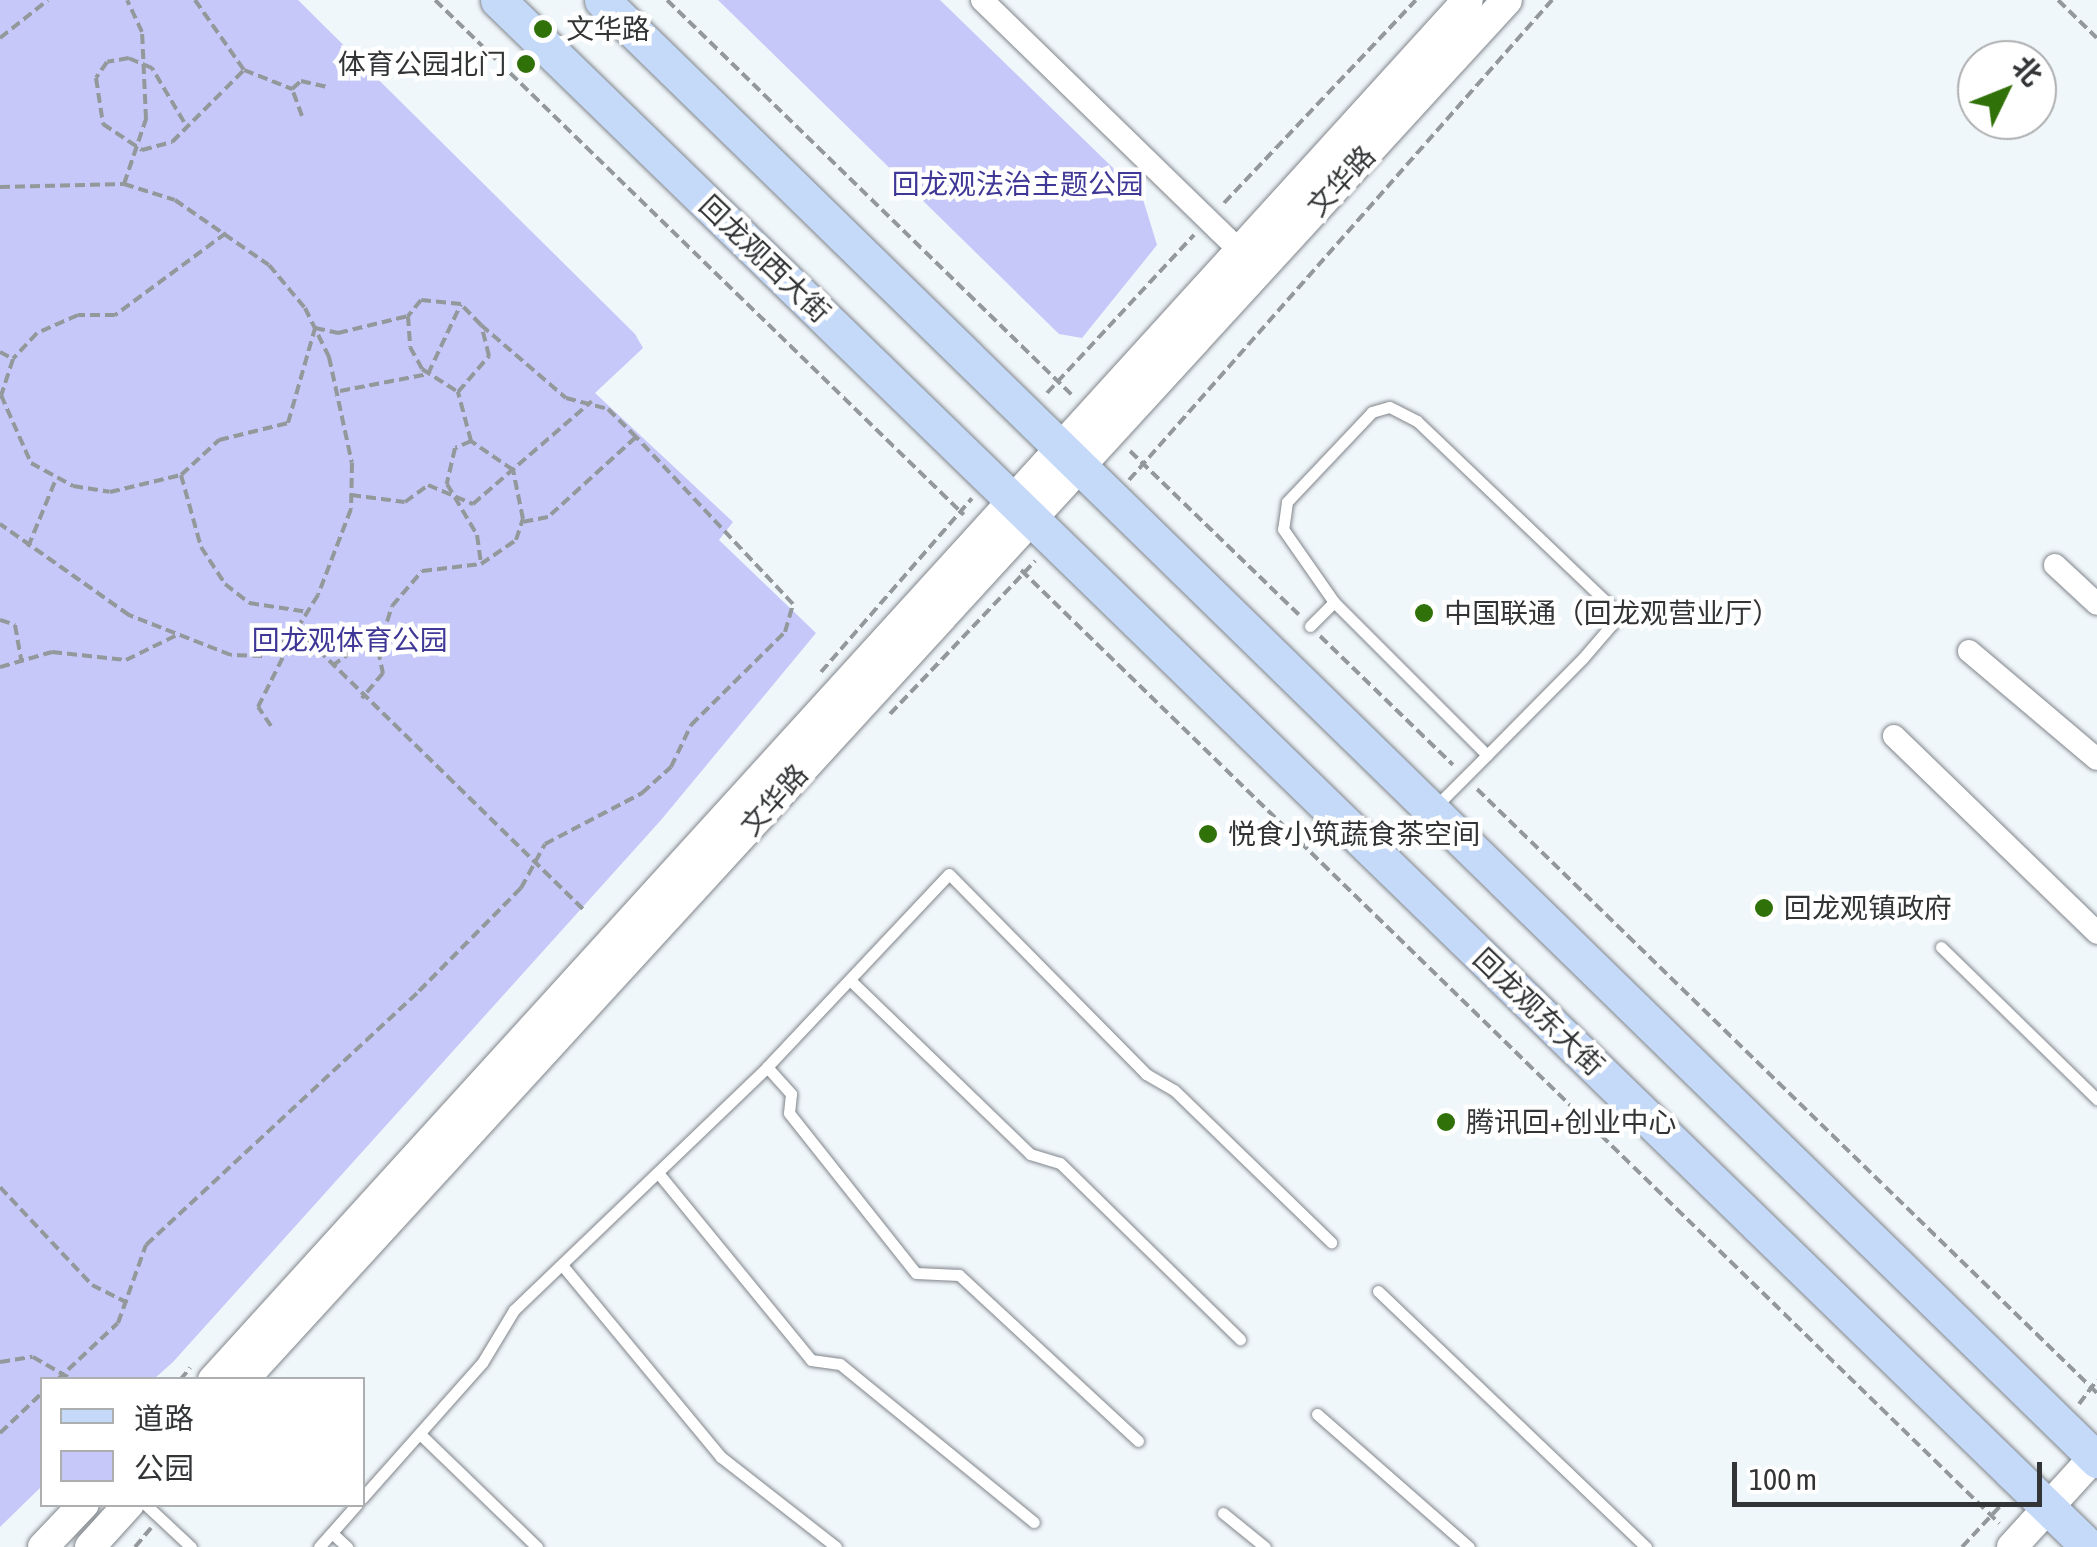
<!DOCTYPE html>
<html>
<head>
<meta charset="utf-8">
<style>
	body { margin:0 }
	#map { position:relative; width:2097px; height:1547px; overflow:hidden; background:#f0f7fb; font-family:"Asap Condensed","Noto Sans SC",sans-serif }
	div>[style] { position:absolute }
	.green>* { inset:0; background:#c5c8f8 }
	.path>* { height:4px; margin-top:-2px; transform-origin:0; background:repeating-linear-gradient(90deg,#93989b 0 10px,transparent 0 15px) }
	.roads { filter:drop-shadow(0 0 2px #80858a) drop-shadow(0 0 2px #80858a) }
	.lane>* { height:11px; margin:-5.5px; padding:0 5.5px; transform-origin:5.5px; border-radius:5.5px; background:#fff }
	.street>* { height:22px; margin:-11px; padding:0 11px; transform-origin:11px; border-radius:11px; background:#fff }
	.secondary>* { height:30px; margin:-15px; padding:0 15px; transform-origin:15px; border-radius:15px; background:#fff }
	.primary>* { height:35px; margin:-17.5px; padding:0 17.5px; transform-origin:17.5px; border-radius:17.5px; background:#c5d9f9 }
	.dots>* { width:28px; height:28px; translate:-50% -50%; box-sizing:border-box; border:5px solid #fff; border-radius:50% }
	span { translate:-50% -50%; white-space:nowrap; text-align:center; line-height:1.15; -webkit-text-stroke:9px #fff; paint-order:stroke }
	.poi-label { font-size:28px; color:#323436 }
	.left { translate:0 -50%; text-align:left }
	.right { translate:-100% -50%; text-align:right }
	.street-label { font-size:28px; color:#323436 }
	.park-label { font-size:28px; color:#403896 }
	.legend { position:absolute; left:40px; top:1377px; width:325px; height:130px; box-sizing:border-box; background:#fff; border:2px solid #adaeaf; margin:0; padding:12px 18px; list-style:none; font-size:30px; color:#323436 }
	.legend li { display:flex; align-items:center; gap:20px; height:50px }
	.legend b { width:50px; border:2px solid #adaeaf }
	.north { position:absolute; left:1957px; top:40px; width:100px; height:100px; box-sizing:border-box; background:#fff; border:2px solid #adaeaf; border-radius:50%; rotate:47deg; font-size:28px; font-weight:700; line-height:40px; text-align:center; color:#323436 }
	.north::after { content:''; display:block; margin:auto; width:35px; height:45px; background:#317109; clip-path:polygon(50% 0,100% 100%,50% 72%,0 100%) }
	.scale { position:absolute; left:1732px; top:1462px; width:310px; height:45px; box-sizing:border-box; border:5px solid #323436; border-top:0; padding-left:12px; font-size:30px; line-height:35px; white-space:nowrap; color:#323436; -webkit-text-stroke:8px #fff; paint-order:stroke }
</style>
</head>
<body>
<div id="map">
	<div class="green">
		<div style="clip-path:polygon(0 0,298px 0,635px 334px,643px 348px,595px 393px,733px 522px,719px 540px,816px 633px,661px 820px,173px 1362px,154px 1379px,42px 1380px,42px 1486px,0 1527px)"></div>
		<div style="clip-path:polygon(718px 0,940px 0,1142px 196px,1157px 245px,1082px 338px,1059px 334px)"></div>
	</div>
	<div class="path">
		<div style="left:195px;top:0;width:85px;rotate:55deg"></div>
		<div style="left:244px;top:70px;width:52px;rotate:21.6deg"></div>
		<div style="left:435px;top:0;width:738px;rotate:44.23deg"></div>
		<div style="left:667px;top:0;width:567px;rotate:44.29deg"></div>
		<div style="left:2058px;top:0;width:54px;rotate:44.3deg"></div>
		<div style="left:0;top:38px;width:61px;rotate:-38.4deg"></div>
		<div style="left:302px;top:116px;width:29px;rotate:-110deg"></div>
		<div style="left:292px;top:89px;width:12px;rotate:-42deg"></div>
		<div style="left:301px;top:81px;width:28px;rotate:13deg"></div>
		<div style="left:184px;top:122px;width:63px;rotate:-120.7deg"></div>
		<div style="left:152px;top:68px;width:25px;rotate:-157deg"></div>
		<div style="left:129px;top:58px;width:22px;rotate:170deg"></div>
		<div style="left:107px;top:62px;width:19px;rotate:125deg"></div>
		<div style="left:96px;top:78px;width:47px;rotate:81.3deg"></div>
		<div style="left:103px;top:124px;width:47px;rotate:33.7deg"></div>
		<div style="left:142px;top:150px;width:31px;rotate:-15deg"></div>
		<div style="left:172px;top:142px;width:102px;rotate:-45deg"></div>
		<div style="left:124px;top:184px;width:69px;rotate:-71.3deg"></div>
		<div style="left:146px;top:119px;width:87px;rotate:-92.6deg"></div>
		<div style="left:142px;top:32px;width:35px;rotate:-115deg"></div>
		<div style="left:0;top:187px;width:124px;rotate:-1.4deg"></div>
		<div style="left:124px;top:184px;width:53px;rotate:17.4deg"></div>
		<div style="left:175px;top:200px;width:114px;rotate:34.7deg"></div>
		<div style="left:269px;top:265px;width:56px;rotate:50.1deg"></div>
		<div style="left:305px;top:308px;width:55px;rotate:63.9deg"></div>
		<div style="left:329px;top:357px;width:108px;rotate:77.8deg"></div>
		<div style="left:352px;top:463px;width:46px;rotate:91.2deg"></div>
		<div style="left:351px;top:509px;width:92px;rotate:111deg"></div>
		<div style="left:318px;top:595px;width:40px;rotate:122deg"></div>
		<div style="left:297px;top:629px;width:44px;rotate:142.4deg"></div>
		<div style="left:262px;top:656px;width:31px;rotate:-178deg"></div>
		<div style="left:231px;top:655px;width:110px;rotate:-158.6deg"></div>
		<div style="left:129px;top:615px;width:158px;rotate:-144.8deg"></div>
		<div style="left:1224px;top:203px;width:279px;rotate:-46.6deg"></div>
		<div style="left:226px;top:233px;width:138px;rotate:143.5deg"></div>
		<div style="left:115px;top:315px;width:37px;rotate:180deg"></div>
		<div style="left:78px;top:315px;width:45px;rotate:156.3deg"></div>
		<div style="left:37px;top:333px;width:35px;rotate:133deg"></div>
		<div style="left:13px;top:359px;width:38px;rotate:108deg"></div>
		<div style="left:1px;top:395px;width:74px;rotate:66.2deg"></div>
		<div style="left:31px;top:463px;width:48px;rotate:28.7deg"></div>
		<div style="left:73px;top:486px;width:37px;rotate:9deg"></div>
		<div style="left:110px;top:492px;width:73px;rotate:-13.5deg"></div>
		<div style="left:181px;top:475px;width:52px;rotate:-42.6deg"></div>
		<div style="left:219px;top:440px;width:71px;rotate:-13.8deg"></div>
		<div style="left:288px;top:423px;width:99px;rotate:-74.1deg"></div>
		<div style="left:315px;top:328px;width:24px;rotate:12deg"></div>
		<div style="left:338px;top:333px;width:72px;rotate:-13.7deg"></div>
		<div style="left:481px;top:325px;width:112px;rotate:40.7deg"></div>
		<div style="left:566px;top:398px;width:43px;rotate:14.7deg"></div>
		<div style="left:608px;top:409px;width:40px;rotate:45deg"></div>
		<div style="left:636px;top:437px;width:119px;rotate:137.7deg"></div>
		<div style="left:548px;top:517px;width:25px;rotate:169deg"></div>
		<div style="left:0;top:352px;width:15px;rotate:28deg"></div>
		<div style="left:340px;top:391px;width:90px;rotate:-10.9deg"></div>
		<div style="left:428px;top:374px;width:77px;rotate:-64.8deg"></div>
		<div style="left:1047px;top:393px;width:216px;rotate:-47.1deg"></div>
		<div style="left:471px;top:441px;width:17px;rotate:156deg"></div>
		<div style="left:455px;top:448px;width:37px;rotate:103deg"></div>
		<div style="left:447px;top:484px;width:59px;rotate:59.5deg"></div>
		<div style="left:477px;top:535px;width:29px;rotate:82deg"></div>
		<div style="left:1130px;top:451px;width:235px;rotate:44.1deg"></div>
		<div style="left:181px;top:475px;width:75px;rotate:74.5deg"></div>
		<div style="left:201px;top:547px;width:44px;rotate:57deg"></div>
		<div style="left:225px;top:584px;width:31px;rotate:38deg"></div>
		<div style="left:249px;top:603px;width:60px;rotate:8.7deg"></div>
		<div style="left:1129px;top:480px;width:640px;rotate:-48.61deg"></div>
		<div style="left:351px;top:495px;width:54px;rotate:7.4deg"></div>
		<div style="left:405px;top:502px;width:29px;rotate:-36deg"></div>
		<div style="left:428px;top:485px;width:49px;rotate:22.9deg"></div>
		<div style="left:473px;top:504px;width:157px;rotate:-40.9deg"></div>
		<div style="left:28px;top:547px;width:74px;rotate:-67.6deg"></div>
		<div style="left:1021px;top:570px;width:1366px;rotate:44.26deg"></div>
		<div style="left:0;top:620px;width:16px;rotate:18deg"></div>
		<div style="left:15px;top:625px;width:35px;rotate:80deg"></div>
		<div style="left:1320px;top:636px;width:185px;rotate:44.1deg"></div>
		<div style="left:378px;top:650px;width:46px;rotate:-72.3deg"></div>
		<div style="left:392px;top:606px;width:46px;rotate:-49.4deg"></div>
		<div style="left:422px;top:571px;width:59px;rotate:-6.8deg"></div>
		<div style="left:481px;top:564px;width:42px;rotate:-34.4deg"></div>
		<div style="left:516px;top:540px;width:22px;rotate:-72deg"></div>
		<div style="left:523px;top:519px;width:50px;rotate:-101.5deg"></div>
		<div style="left:513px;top:470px;width:51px;rotate:-145.4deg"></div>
		<div style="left:471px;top:441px;width:51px;rotate:-104.9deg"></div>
		<div style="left:458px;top:392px;width:48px;rotate:-49.3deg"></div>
		<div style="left:489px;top:356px;width:32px;rotate:-104deg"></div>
		<div style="left:481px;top:325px;width:29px;rotate:-134deg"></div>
		<div style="left:461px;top:304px;width:40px;rotate:-174.3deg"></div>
		<div style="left:421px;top:300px;width:21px;rotate:129deg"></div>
		<div style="left:408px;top:316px;width:31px;rotate:86deg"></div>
		<div style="left:410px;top:347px;width:25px;rotate:61deg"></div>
		<div style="left:422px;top:369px;width:43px;rotate:32.6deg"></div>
		<div style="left:332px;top:666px;width:29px;rotate:-36deg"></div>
		<div style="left:355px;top:649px;width:23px;rotate:2deg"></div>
		<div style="left:378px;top:650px;width:24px;rotate:78deg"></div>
		<div style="left:383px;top:673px;width:33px;rotate:130deg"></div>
		<div style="left:0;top:667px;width:54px;rotate:-16.1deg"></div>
		<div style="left:52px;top:652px;width:74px;rotate:6.2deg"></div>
		<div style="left:126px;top:660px;width:59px;rotate:-26.1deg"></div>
		<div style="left:821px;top:672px;width:230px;rotate:-49deg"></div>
		<div style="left:890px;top:714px;width:211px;rotate:-46.5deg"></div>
		<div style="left:271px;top:726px;width:23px;rotate:-124deg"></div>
		<div style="left:258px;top:707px;width:87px;rotate:-63.4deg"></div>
		<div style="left:297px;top:629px;width:403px;rotate:44.4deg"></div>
		<div style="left:1477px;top:789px;width:866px;rotate:44.25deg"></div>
		<div style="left:0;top:1187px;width:134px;rotate:46.8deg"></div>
		<div style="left:92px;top:1285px;width:40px;rotate:26.6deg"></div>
		<div style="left:0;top:1362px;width:33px;rotate:-9deg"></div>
		<div style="left:33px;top:1357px;width:46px;rotate:29.9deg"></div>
		<div style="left:57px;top:1380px;width:83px;rotate:-43.1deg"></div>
		<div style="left:118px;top:1323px;width:83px;rotate:-70.3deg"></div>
		<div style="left:146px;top:1245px;width:373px;rotate:-42.9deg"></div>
		<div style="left:419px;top:991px;width:145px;rotate:-45.3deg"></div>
		<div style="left:521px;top:888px;width:50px;rotate:-61.4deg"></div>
		<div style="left:545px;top:844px;width:110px;rotate:-27.7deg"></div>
		<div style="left:642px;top:793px;width:39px;rotate:-42deg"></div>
		<div style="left:671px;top:767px;width:47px;rotate:-64.5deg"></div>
		<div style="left:691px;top:725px;width:132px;rotate:-44.7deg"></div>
		<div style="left:785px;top:632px;width:29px;rotate:-74deg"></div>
		<div style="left:793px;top:604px;width:229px;rotate:-133.2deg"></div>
		<div style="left:180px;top:1380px;width:16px;rotate:-50deg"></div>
		<div style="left:2079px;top:1404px;width:30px;rotate:-53deg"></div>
		<div style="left:0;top:1433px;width:58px;rotate:-43.6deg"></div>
		<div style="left:135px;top:1547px;width:25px;rotate:-50deg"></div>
		<div style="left:1962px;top:1547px;width:60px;rotate:-47deg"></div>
	</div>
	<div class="roads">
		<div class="lane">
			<div style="left:1310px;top:626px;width:34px;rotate:-45deg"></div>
			<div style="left:1435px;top:807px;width:74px;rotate:-45deg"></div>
			<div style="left:1487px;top:755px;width:136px;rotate:-45.3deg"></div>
			<div style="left:1583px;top:658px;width:57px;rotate:-49.3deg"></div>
			<div style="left:1620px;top:615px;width:281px;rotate:-136.3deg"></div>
			<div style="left:1417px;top:421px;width:31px;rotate:-153deg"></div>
			<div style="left:1389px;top:407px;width:18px;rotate:164deg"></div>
			<div style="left:1372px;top:412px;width:124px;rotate:133.4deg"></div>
			<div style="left:1287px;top:502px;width:27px;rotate:98deg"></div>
			<div style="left:1283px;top:529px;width:89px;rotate:55.1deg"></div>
			<div style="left:1334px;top:602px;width:216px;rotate:45deg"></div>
			<div style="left:1941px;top:947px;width:218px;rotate:44.3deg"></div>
			<div style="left:850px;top:980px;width:250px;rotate:44deg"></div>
			<div style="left:1030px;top:1154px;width:31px;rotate:17deg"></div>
			<div style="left:1060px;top:1163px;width:252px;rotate:44.4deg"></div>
			<div style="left:767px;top:1067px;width:36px;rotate:48deg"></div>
			<div style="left:791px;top:1094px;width:19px;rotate:96deg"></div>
			<div style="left:789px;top:1113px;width:204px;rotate:51.6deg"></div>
			<div style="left:916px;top:1273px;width:43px;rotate:2.7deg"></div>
			<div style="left:959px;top:1275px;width:244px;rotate:42.8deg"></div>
			<div style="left:659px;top:1174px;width:240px;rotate:50.7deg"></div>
			<div style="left:811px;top:1360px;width:29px;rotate:8deg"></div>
			<div style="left:840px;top:1364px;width:250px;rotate:39.2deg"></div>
			<div style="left:562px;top:1265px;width:249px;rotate:50.4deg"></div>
			<div style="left:721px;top:1457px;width:146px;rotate:38deg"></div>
			<div style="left:1378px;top:1291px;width:371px;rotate:43.7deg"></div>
			<div style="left:1317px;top:1414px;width:202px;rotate:41.2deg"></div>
			<div style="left:420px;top:1434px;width:163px;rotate:44deg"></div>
			<div style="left:362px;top:1498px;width:181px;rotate:-48.4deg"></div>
			<div style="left:482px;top:1363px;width:62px;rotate:-58.9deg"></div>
			<div style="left:514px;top:1310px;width:351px;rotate:-43.8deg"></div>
			<div style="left:767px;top:1067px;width:265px;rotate:-46.7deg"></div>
			<div style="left:949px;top:874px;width:281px;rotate:45.4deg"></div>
			<div style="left:1146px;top:1074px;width:32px;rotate:30deg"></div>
			<div style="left:1174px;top:1090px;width:219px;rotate:44.1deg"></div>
			<div style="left:145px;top:1504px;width:63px;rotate:43.1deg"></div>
			<div style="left:1223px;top:1513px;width:54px;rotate:39deg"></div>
			<div style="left:332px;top:1533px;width:21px;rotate:43deg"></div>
			<div style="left:319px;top:1547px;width:57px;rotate:-48.5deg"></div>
		</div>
		<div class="street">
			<div style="left:982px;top:0;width:360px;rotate:44.2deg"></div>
			<div style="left:2055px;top:565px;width:57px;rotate:42.9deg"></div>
			<div style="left:1969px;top:651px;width:167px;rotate:40.2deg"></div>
			<div style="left:1894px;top:736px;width:283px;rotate:44.1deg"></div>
		</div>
		<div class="secondary">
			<div style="left:213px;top:1380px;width:1865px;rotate:-47.72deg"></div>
			<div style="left:243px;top:1380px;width:1871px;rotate:-47.51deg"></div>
			<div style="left:43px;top:1547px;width:59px;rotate:-46.4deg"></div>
			<div style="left:90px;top:1547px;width:58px;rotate:-47.8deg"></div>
			<div style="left:2012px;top:1547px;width:126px;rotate:-47.6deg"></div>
		</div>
		<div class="primary">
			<div style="left:498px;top:0;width:2219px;rotate:44.2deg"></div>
			<div style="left:602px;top:0;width:2090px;rotate:44.32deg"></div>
		</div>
	</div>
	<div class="dots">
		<div style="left:543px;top:29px;background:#317109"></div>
		<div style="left:526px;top:64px;background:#317109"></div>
		<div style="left:1424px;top:613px;background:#317109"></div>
		<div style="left:1208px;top:834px;background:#317109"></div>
		<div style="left:1764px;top:908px;background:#317109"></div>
		<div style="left:1446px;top:1122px;background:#317109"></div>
	</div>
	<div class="poi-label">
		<span class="left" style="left:566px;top:29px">文华路</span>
		<span class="right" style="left:506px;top:64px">体育公园北门</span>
		<span class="left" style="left:1444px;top:613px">中国联通（回龙观营业厅）</span>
		<span class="left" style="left:1228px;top:834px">悦食小筑蔬食茶空间</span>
		<span class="left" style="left:1784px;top:908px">回龙观镇政府</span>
		<span class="left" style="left:1466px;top:1122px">腾讯回+创业中心</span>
	</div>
	<div class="street-label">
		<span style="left:1341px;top:181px;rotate:-47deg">文华路</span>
		<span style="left:765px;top:259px;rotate:44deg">回龙观西大街</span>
		<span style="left:774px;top:800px;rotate:-48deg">文华路</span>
		<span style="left:1539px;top:1012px;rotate:44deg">回龙观东大街</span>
	</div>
	<div class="park-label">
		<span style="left:1018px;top:184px">回龙观法治主题公园</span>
		<span style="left:350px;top:640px">回龙观体育公园</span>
	</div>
	<ul class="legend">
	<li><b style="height:12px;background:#c5d9f9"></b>道路</li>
	<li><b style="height:28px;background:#c5c8f8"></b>公园</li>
	</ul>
	<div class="north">北</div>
	<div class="scale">100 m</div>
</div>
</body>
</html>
